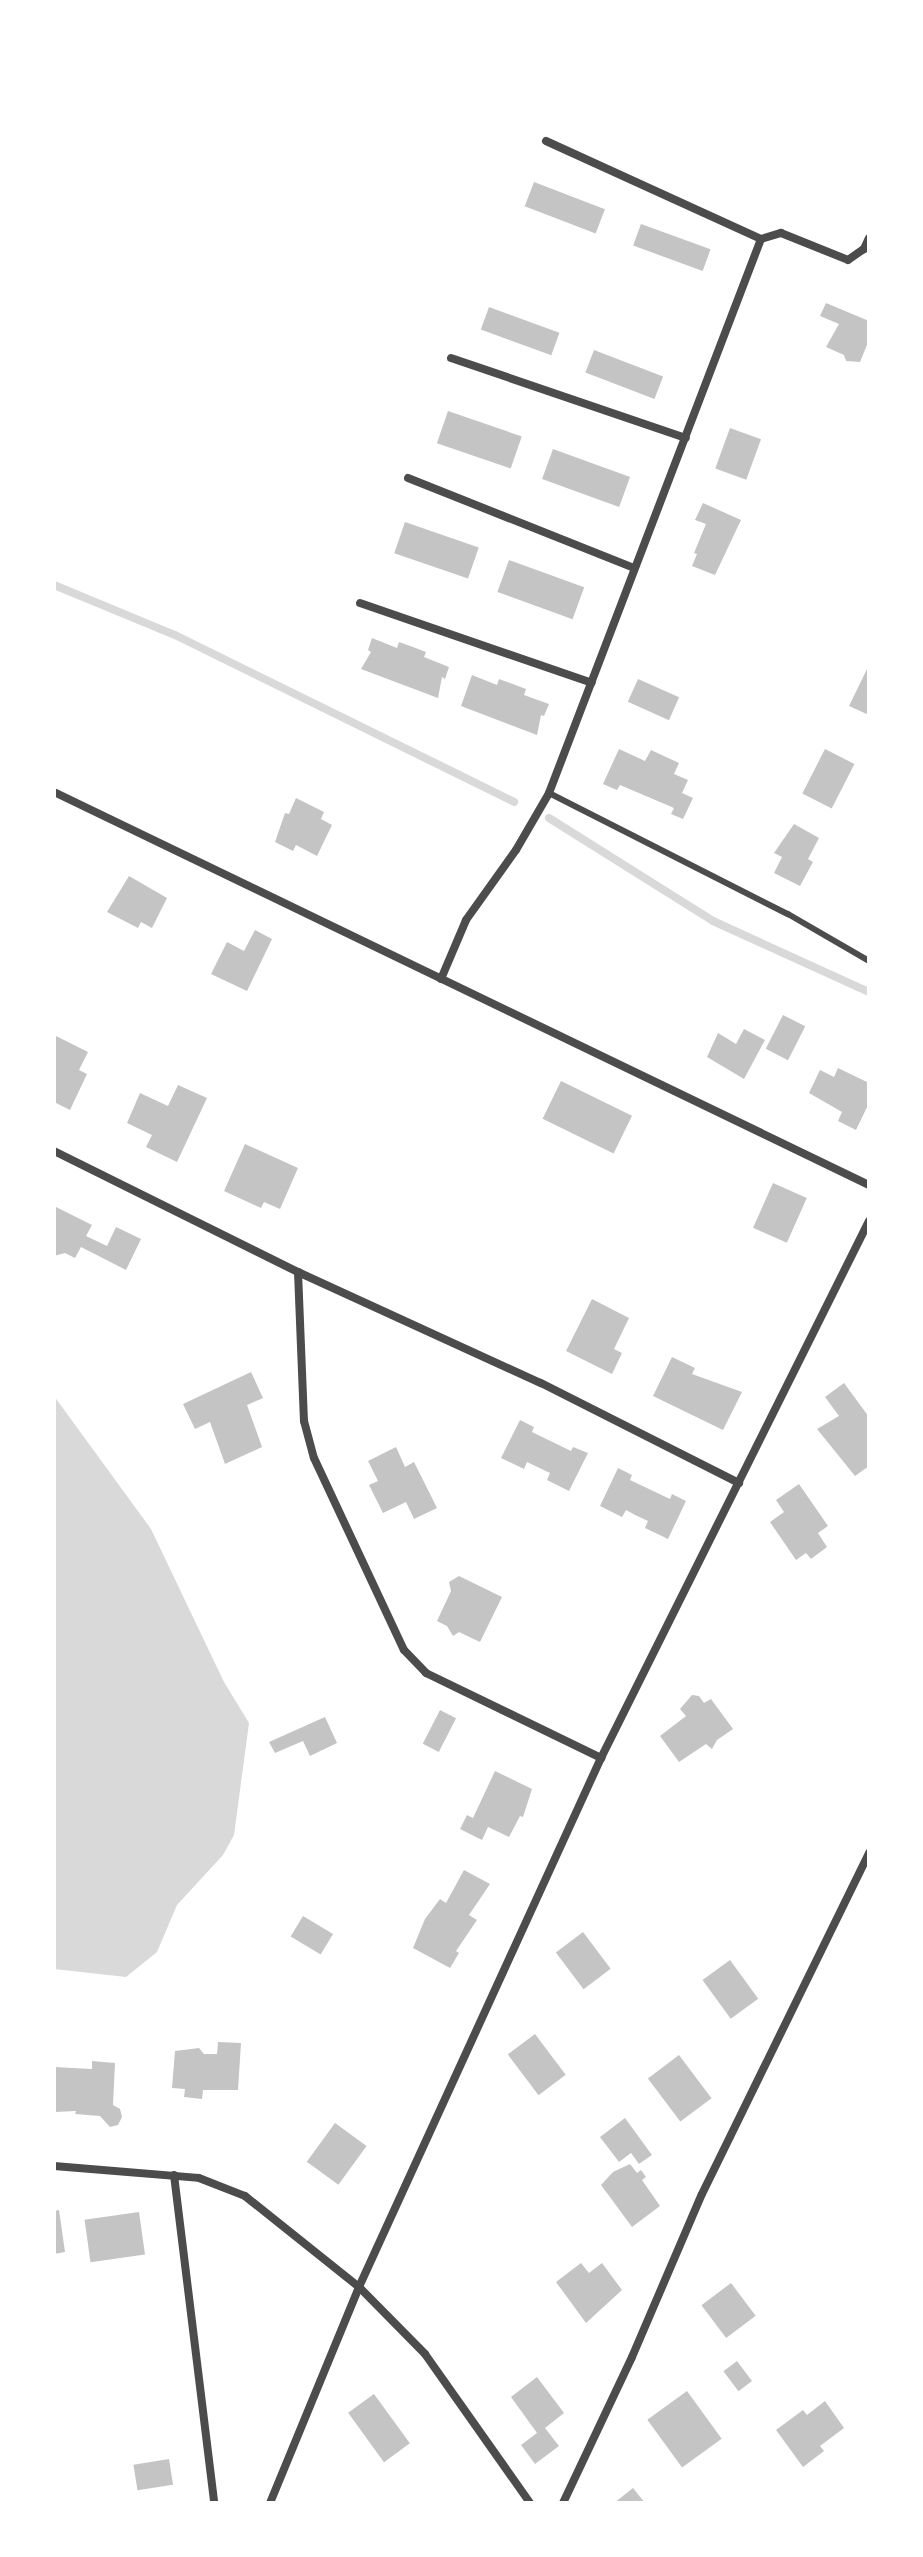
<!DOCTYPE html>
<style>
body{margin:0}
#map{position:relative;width:923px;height:2557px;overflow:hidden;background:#fff;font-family:"Titillium Web",sans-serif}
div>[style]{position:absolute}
.water>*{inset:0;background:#d9d9d9}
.stream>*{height:8px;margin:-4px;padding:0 4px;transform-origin:4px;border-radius:4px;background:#d9d9d9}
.building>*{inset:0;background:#c4c4c4;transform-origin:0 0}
.service>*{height:6px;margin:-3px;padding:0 3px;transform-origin:3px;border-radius:3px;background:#4c4c4c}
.minor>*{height:8px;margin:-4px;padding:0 4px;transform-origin:4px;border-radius:4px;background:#4c4c4c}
span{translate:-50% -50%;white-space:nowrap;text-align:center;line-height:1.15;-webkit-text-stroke:8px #fff;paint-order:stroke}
.frame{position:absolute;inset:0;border:56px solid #fff;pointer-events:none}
</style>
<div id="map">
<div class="water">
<i style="clip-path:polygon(54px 1396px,151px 1529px,224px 1682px,249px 1723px,234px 1835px,223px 1855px,177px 1905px,157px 1952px,126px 1977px,54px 1969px)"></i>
</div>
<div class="stream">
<i style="left:54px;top:585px;width:131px;rotate:22.5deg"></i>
<i style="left:175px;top:635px;width:378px;rotate:26.2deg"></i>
<i style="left:549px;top:818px;width:194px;rotate:32.1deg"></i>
<i style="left:713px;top:921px;width:171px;rotate:24.5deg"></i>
</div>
<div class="building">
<i style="left:534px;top:182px;width:76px;height:26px;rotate:21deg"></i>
<i style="left:641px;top:224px;width:74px;height:23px;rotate:20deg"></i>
<i style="clip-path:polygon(826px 303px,869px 321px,869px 340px,860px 362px,846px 361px,844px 355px,826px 347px,839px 324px,820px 316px)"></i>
<i style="left:489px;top:307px;width:75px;height:24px;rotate:20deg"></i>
<i style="left:594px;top:350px;width:74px;height:24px;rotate:21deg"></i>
<i style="left:448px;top:411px;width:78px;height:34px;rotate:19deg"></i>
<i style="left:730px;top:428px;width:33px;height:43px;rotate:20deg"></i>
<i style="left:553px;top:449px;width:82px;height:32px;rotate:20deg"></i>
<i style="clip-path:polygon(703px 503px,741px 520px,715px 575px,692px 566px,697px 554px,694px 553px,706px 524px,695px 520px)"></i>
<i style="left:405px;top:522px;width:78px;height:33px;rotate:19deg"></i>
<i style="left:509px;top:560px;width:80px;height:34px;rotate:20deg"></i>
<i style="clip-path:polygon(372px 638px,397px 648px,399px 642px,413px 647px,426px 652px,424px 657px,449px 667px,445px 679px,442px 677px,438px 698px,361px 669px,371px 652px,368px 650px)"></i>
<i style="clip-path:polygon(869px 665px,869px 715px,849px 706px)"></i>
<i style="clip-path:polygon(472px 675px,497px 685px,499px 679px,526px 689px,524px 695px,549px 704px,544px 716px,541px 715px,537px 735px,461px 706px)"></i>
<i style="left:638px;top:679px;width:45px;height:25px;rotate:24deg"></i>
<i style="clip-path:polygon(619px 749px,645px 761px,651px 750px,679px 763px,674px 774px,688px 780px,682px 793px,693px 798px,683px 819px,671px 814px,674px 808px,620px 785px,617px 790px,603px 784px)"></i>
<i style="left:825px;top:749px;width:33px;height:50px;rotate:27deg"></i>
<i style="clip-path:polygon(296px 798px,324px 812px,321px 819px,332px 825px,317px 856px,296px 845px,293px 851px,275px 842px,285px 813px,289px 814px)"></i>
<i style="clip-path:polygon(794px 824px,819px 838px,808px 859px,813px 862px,800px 886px,774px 873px,782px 857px,774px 853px)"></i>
<i style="clip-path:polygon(129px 876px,167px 898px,152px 928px,141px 922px,138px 928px,107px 912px)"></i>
<i style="clip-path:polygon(255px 930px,272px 939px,247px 991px,211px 974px,227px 942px,244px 951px)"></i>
<i style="left:783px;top:1015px;width:25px;height:38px;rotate:27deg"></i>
<i style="clip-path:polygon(744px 1029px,765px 1040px,744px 1079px,707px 1057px,718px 1033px,736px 1044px)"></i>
<i style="clip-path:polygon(54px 1035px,88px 1052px,79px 1070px,87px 1074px,70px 1110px,54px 1102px)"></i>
<i style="clip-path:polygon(838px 1068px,869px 1083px,869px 1103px,856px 1130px,838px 1121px,842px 1112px,809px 1093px,820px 1070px,834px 1077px)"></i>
<i style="left:561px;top:1081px;width:79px;height:42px;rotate:26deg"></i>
<i style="clip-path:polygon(178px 1085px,207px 1098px,177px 1162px,146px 1147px,152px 1135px,127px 1123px,140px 1093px,168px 1106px)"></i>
<i style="clip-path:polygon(245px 1144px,298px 1168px,280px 1209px,264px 1202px,261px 1208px,224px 1191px)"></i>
<i style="left:773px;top:1183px;width:37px;height:49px;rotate:24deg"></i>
<i style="clip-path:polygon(54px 1206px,92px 1225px,86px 1236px,107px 1246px,116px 1227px,141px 1239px,126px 1270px,81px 1247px,75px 1258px,65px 1253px,54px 1256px)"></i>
<i style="clip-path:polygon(592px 1299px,629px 1318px,614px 1349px,622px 1353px,612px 1374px,566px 1351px)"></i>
<i style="clip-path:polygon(672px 1357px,695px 1368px,692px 1374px,742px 1392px,723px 1430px,653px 1396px)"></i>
<i style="clip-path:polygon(251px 1372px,263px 1398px,247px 1405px,262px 1447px,225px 1464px,210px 1422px,195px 1429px,183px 1404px)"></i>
<i style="clip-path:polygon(844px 1383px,869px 1417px,869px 1466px,855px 1476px,817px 1429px,839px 1416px,825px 1397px)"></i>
<i style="clip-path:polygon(520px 1420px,534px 1427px,532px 1432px,571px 1451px,573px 1447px,588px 1453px,569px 1491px,547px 1480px,550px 1473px,527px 1462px,524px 1469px,501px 1458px)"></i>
<i style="clip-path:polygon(396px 1447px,405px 1467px,414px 1462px,437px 1508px,414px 1519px,406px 1502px,383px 1513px,369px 1485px,378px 1481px,368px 1461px)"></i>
<i style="clip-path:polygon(618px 1468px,632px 1475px,630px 1480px,670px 1499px,672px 1494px,686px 1501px,668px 1539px,645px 1528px,648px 1521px,637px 1516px,626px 1510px,622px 1517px,600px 1506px)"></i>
<i style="clip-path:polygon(799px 1484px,828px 1526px,818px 1533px,827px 1547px,811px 1559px,806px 1553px,796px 1560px,770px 1522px,784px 1512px,776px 1500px)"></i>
<i style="clip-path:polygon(459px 1576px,502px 1597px,480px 1642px,459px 1632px,453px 1636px,447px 1626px,437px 1621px,451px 1591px,449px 1582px)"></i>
<i style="clip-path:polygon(692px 1695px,699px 1696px,704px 1703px,711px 1699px,733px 1729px,717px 1740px,712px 1749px,706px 1744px,679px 1762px,660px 1736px,686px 1716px,680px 1709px)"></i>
<i style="left:440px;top:1710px;width:18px;height:38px;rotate:27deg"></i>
<i style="clip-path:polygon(325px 1717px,337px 1743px,310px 1756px,303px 1741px,275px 1753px,269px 1742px)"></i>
<i style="clip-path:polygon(495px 1771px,532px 1789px,523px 1817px,520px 1816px,509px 1837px,488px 1827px,482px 1840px,460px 1829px,467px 1815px,473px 1818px)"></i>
<i style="clip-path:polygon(464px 1870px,490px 1884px,469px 1915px,477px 1920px,456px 1951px,459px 1953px,450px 1968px,413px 1948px,425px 1919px,440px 1899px,446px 1903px)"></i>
<i style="left:303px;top:1916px;width:35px;height:24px;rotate:31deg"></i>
<i style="left:583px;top:1932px;width:46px;height:34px;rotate:53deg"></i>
<i style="left:730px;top:1960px;width:48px;height:34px;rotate:54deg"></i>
<i style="left:535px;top:2034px;width:51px;height:34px;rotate:53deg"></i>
<i style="clip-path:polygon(218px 2042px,241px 2043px,238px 2090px,203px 2090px,202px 2099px,184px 2097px,185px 2089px,172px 2088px,175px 2051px,199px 2048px,204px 2054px,217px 2054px)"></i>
<i style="left:679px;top:2055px;width:54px;height:39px;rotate:53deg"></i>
<i style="clip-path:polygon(92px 2061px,115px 2063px,113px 2105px,120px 2109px,122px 2117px,118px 2125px,110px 2127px,100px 2116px,75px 2114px,76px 2111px,54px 2112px,54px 2067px,92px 2069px)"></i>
<i style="clip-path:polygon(625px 2118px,652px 2155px,639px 2164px,631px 2153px,619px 2162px,600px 2137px)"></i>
<i style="left:335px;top:2123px;width:39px;height:48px;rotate:36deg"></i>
<i style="clip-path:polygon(630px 2164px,637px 2173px,641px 2170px,646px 2177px,642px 2180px,660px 2206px,632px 2227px,601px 2185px,613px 2172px)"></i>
<i style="clip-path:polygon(59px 2210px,65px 2252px,54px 2254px,54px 2211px)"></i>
<i style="left:139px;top:2212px;width:43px;height:55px;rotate:82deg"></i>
<i style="clip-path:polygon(581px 2263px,589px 2273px,602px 2263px,622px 2290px,586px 2323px,556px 2282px)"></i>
<i style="left:731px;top:2283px;width:41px;height:37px;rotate:53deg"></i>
<i style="left:737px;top:2361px;width:25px;height:17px;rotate:53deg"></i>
<i style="clip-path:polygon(537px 2377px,564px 2413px,545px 2428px,559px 2446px,535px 2464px,521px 2445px,537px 2433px,511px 2397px)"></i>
<i style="left:687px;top:2391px;width:59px;height:49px;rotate:54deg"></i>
<i style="left:374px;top:2394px;width:61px;height:32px;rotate:54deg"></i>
<i style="clip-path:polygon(825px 2401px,844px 2428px,820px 2446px,824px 2451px,803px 2467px,776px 2430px,803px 2410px,807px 2415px)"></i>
<i style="left:169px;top:2459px;width:26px;height:36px;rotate:81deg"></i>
<i style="clip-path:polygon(633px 2488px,645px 2503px,614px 2503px)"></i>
</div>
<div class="service">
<i style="left:549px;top:793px;width:268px;rotate:26.9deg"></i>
<i style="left:788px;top:914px;width:94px;rotate:30.1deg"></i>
</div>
<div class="minor">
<i style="left:546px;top:141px;width:236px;rotate:24.5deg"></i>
<i style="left:451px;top:358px;width:248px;rotate:18.8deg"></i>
<i style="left:408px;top:478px;width:241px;rotate:21.7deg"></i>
<i style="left:360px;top:603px;width:245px;rotate:19deg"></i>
<i style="left:54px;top:792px;width:905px;rotate:25.74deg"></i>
<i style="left:441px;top:979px;width:64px;rotate:-67deg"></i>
<i style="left:466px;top:920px;width:86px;rotate:-54.5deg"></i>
<i style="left:516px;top:850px;width:66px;rotate:-59.9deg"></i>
<i style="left:549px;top:793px;width:593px;rotate:-69.06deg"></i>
<i style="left:761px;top:239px;width:21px;rotate:-17deg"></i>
<i style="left:781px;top:233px;width:72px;rotate:21.9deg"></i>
<i style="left:848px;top:260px;width:19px;rotate:-35deg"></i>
<i style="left:864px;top:249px;width:12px;rotate:-66deg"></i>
<i style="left:54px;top:1151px;width:272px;rotate:26.4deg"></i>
<i style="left:298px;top:1272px;width:267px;rotate:24.6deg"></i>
<i style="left:541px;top:1383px;width:222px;rotate:26.8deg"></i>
<i style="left:298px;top:1272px;width:149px;rotate:87.7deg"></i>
<i style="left:304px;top:1421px;width:38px;rotate:75deg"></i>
<i style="left:314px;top:1458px;width:212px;rotate:64.9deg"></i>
<i style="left:404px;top:1650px;width:32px;rotate:46deg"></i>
<i style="left:426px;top:1673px;width:195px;rotate:25.9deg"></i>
<i style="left:54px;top:2166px;width:145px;rotate:4.7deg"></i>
<i style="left:199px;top:2178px;width:49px;rotate:21.4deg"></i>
<i style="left:245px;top:2196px;width:146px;rotate:38.6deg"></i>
<i style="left:359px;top:2287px;width:94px;rotate:45.4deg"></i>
<i style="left:425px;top:2354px;width:182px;rotate:54.8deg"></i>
<i style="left:174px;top:2175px;width:330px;rotate:83deg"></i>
<i style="left:270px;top:2503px;width:234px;rotate:-67.6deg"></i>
<i style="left:359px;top:2287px;width:582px;rotate:-65.42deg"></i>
<i style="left:601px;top:1758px;width:600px;rotate:-63.48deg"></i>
<i style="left:563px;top:2503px;width:161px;rotate:-64.7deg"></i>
<i style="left:632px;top:2357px;width:177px;rotate:-66.8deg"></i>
<i style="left:702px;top:2194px;width:380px;rotate:-63.9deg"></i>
</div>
<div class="frame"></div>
</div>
